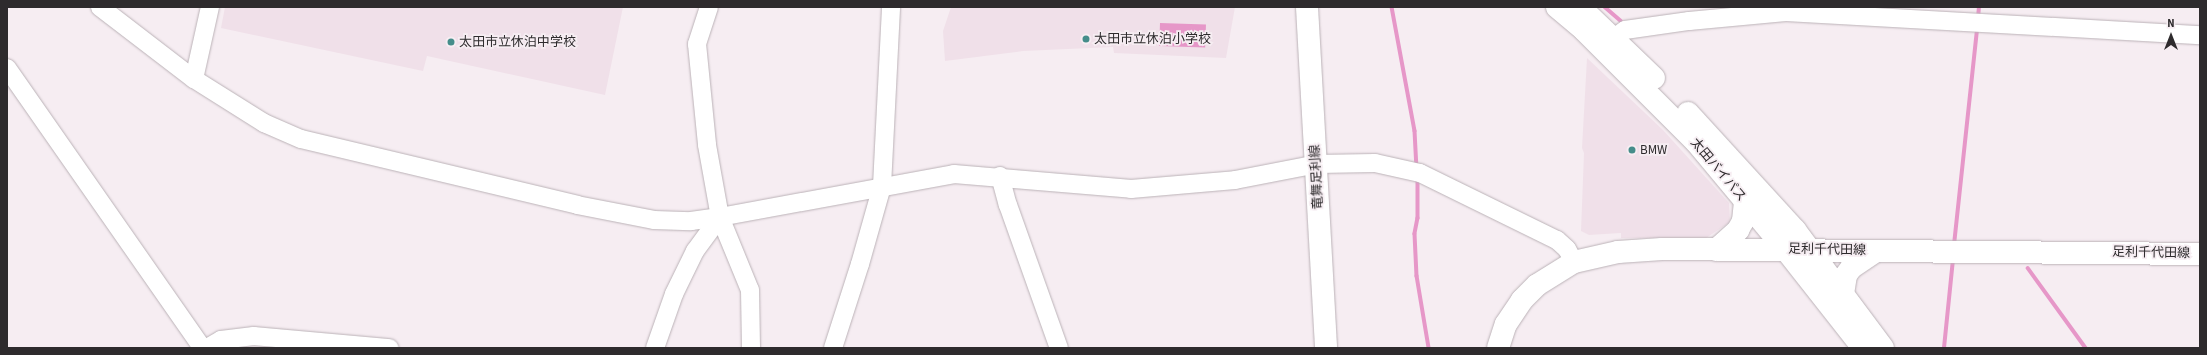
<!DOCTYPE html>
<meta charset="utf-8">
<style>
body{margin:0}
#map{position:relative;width:2207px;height:355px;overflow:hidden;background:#f6edf2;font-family:"Source Sans 3","Noto Sans JP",sans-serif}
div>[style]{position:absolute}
.built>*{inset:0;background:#f0e0e9}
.water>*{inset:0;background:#e697c8;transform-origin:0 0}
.stream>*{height:3.5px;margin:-1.75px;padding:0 1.75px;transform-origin:1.75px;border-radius:1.75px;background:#e697c8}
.roads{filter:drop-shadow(0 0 1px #bbb2b7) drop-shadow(0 0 1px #bbb2b7)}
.minor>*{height:18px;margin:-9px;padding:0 9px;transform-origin:9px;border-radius:9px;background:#fff}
.major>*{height:22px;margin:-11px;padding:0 11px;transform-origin:11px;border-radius:11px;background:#fff}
.highway>*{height:22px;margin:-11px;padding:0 11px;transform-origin:11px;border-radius:11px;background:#fff}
.dots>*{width:11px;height:11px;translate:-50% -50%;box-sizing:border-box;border:2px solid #f6edf2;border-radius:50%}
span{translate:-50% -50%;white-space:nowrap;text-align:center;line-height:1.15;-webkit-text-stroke:3.5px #f6edf2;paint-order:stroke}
.poi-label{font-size:13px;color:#2e2b2d}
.left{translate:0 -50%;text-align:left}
.street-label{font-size:13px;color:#2e2b2d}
.frame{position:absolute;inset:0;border:8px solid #2e2b2d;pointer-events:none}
.north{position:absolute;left:2151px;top:16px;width:40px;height:40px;-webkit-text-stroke:3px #f6edf2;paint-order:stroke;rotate:0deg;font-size:11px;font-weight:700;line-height:16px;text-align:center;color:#2e2b2d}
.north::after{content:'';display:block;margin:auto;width:14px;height:18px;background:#2e2b2d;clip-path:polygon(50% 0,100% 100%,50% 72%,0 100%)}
</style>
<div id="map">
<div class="built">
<i style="clip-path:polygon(225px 7px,623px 7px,605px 95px,427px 56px,423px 71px,221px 28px)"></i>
<i style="clip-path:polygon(951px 7px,1235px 7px,1226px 58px,1114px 53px,1113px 47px,1023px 51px,945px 61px,943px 31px)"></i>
<i style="clip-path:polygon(1587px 58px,1663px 130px,1729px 203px,1730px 222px,1706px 238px,1621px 238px,1621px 233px,1589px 235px,1581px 231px,1584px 153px,1582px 148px)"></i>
</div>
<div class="water">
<i style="left:1160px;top:23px;width:46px;height:23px;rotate:2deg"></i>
</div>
<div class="stream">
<i style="left:1392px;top:7px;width:126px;rotate:79.5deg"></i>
<i style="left:1415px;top:131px;width:37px;rotate:87deg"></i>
<i style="left:1605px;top:7px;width:21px;rotate:41deg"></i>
<i style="left:1978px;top:18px;width:11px;rotate:-85deg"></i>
<i style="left:1418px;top:178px;width:40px;rotate:90deg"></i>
<i style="left:1418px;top:218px;width:16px;rotate:101deg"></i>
<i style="left:1415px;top:234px;width:42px;rotate:87.3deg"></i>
<i style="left:1417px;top:276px;width:73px;rotate:80.5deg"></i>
<i style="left:1954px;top:245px;width:218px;rotate:-83.9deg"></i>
<i style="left:2028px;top:268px;width:99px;rotate:54.1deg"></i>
<i style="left:1944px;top:348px;width:89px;rotate:-84.2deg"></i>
</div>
<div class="roads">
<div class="minor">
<i style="left:100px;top:7px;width:118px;rotate:37.5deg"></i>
<i style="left:194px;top:79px;width:83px;rotate:32.2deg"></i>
<i style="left:264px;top:123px;width:40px;rotate:23.4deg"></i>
<i style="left:301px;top:139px;width:284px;rotate:13.4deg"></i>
<i style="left:577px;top:205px;width:78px;rotate:11deg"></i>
<i style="left:654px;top:220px;width:37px;rotate:2deg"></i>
<i style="left:691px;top:221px;width:29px;rotate:-8deg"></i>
<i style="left:720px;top:217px;width:238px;rotate:-10.4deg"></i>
<i style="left:954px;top:174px;width:178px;rotate:4.8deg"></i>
<i style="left:1131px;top:189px;width:104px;rotate:-4.9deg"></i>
<i style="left:1235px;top:180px;width:84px;rotate:-11deg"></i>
<i style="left:1317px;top:164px;width:58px;rotate:-1deg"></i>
<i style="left:1375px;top:163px;width:46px;rotate:12.5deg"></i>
<i style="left:1420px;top:173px;width:153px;rotate:26.1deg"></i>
<i style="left:1557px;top:240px;width:13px;rotate:42deg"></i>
<i style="left:1567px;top:249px;width:15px;rotate:62deg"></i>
<i style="left:709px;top:7px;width:39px;rotate:108deg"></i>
<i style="left:697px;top:44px;width:101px;rotate:84.3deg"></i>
<i style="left:707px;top:145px;width:73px;rotate:79.8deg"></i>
<i style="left:720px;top:217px;width:79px;rotate:67.7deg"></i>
<i style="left:750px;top:290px;width:58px;rotate:89deg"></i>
<i style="left:1615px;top:37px;width:12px;rotate:-35deg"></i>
<i style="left:1625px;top:30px;width:65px;rotate:-8deg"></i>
<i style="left:1689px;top:21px;width:97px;rotate:-5.3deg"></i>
<i style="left:1786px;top:12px;width:415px;rotate:3.2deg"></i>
<i style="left:7px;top:68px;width:341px;rotate:55.1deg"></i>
<i style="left:194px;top:79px;width:74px;rotate:-77.5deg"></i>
<i style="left:1000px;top:176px;width:30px;rotate:75deg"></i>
<i style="left:1008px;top:205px;width:152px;rotate:70.4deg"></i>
<i style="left:207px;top:348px;width:16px;rotate:-30deg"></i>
<i style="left:221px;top:340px;width:33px;rotate:-7deg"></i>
<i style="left:254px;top:336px;width:136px;rotate:5.1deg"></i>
<i style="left:655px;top:348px;width:57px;rotate:-70.6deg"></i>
<i style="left:674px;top:294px;width:48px;rotate:-64deg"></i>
<i style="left:695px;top:251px;width:42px;rotate:-53.7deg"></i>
<i style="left:833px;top:348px;width:88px;rotate:-72.2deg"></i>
<i style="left:860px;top:264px;width:81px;rotate:-74.2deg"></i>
<i style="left:882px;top:186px;width:179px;rotate:-87.1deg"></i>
</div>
<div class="major">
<i style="left:1307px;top:7px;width:342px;rotate:86.8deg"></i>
<i style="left:1498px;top:348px;width:25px;rotate:-72deg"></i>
<i style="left:1506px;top:324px;width:29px;rotate:-56deg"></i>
<i style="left:1522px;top:300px;width:21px;rotate:-45deg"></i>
<i style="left:1537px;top:285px;width:44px;rotate:-31.9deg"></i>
<i style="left:1574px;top:262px;width:45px;rotate:-12.8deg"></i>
<i style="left:1618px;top:252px;width:44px;rotate:-3.9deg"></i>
<i style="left:1662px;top:249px;width:538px;rotate:0.53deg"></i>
</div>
<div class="highway">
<i style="left:1557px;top:7px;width:35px;rotate:40deg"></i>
<i style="left:1584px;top:30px;width:158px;rotate:45deg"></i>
<i style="left:1696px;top:142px;width:141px;rotate:50.2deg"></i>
<i style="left:1786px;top:250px;width:125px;rotate:51.8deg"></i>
<i style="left:1581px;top:8px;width:101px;rotate:43.8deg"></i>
<i style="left:1688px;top:113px;width:159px;rotate:47.6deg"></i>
<i style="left:1795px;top:230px;width:147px;rotate:53.3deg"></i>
<i style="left:1716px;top:250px;width:30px;rotate:-42deg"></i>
<i style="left:1738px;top:230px;width:10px;rotate:-61deg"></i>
<i style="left:1743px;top:221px;width:20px;rotate:-84deg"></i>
<i style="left:1843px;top:294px;width:19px;rotate:-81deg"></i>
<i style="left:1846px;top:275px;width:9px;rotate:-54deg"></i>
<i style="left:1851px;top:268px;width:30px;rotate:-34deg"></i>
</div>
</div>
<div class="dots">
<i style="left:1086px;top:39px;background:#458d8a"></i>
<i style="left:451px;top:42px;background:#458d8a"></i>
<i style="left:1632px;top:150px;background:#458d8a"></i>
</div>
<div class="poi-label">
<span class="left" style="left:1094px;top:39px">太田市立休泊小学校</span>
<span class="left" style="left:459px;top:42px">太田市立休泊中学校</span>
<span class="left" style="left:1640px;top:150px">BMW</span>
</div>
<div class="street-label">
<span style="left:1718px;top:170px;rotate:50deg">太田バイパス</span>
<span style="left:1317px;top:177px;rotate:-93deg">竜舞足利線</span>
<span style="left:1827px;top:250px;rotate:1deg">足利千代田線</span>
<span style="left:2151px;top:253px;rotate:1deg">足利千代田線</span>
</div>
<div class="frame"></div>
<div class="north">N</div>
</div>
